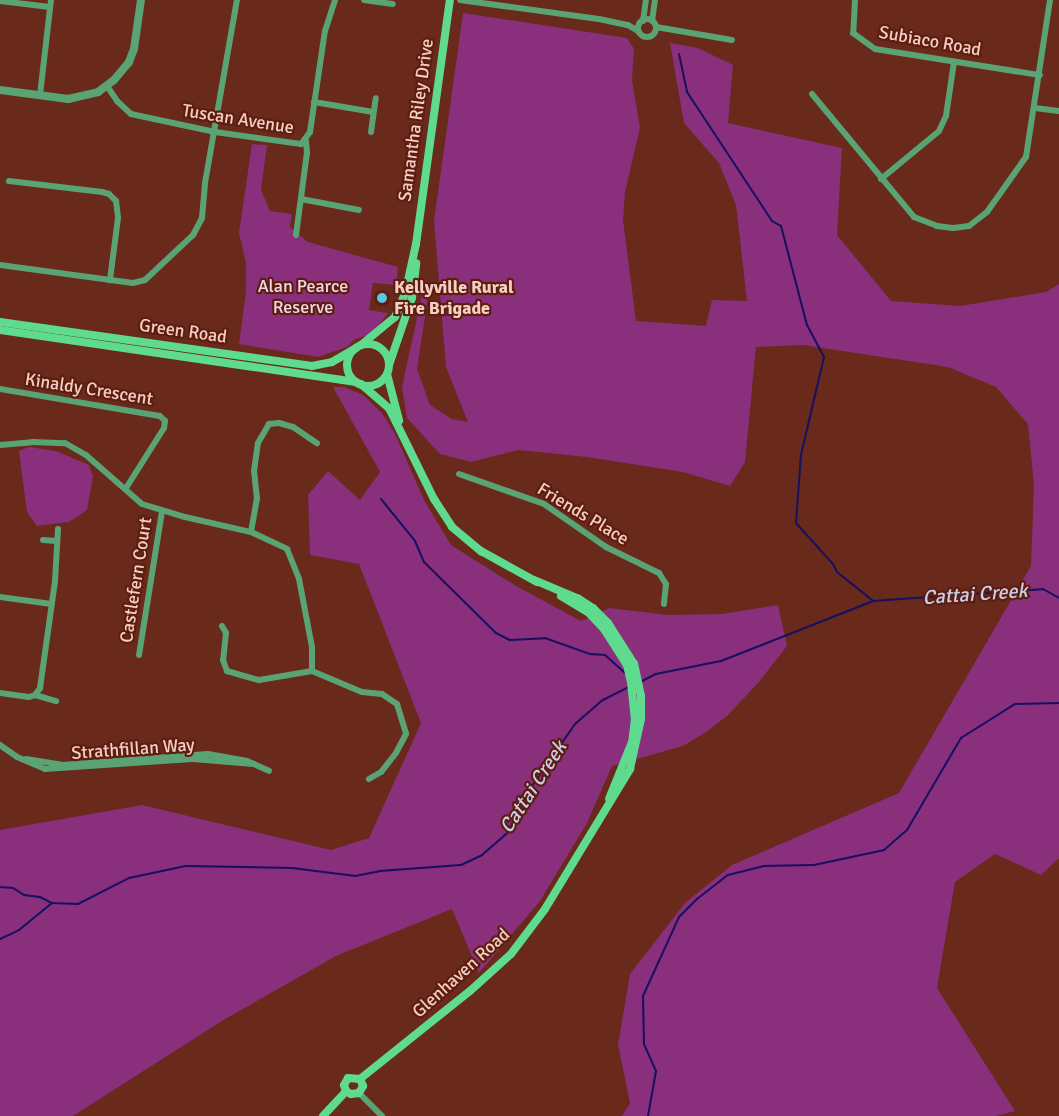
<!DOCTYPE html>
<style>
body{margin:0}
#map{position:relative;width:1059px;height:1116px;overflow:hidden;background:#69291b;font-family:Signika,sans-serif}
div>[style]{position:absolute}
.green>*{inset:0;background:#892f7c}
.stream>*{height:2px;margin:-1px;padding:0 1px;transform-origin:1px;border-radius:1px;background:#161061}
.minor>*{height:6px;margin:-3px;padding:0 3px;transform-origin:3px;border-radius:3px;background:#5aa374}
.minor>.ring{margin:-3px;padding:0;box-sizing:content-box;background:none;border:6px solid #5aa374;border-radius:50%}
.tertiary>*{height:8px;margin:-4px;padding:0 4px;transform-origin:4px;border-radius:4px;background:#5aa374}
.secondary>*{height:8px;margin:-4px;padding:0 4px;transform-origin:4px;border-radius:4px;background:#5fdb90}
.secondary>.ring{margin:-4px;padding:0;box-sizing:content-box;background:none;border:8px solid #5fdb90;border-radius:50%}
.dots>*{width:16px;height:16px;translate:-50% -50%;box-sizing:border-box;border:3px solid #5d1e10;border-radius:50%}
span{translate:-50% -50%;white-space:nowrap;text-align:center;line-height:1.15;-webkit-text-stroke:4.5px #5d1e10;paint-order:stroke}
.street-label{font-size:18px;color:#f6cec4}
.park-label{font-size:18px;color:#f2d7eb}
.poi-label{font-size:18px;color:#f6cec4;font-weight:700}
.left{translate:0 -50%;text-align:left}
.water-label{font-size:20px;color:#c8cfeb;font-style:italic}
</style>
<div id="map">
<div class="green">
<i style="clip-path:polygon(463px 13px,627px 38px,634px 49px,632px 80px,640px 128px,625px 192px,623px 220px,636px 321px,706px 326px,712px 300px,747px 301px,736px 205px,719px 163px,684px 123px,670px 43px,698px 48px,733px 65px,728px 123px,842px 148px,837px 235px,891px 301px,960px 306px,1046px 292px,1059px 284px,1059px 858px,1041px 875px,995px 854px,955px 882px,937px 988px,1015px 1111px,996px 1116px,622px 1116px,630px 1103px,618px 1045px,630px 974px,685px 903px,732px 865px,899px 793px,1031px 566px,1034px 485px,1028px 424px,996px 387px,948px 367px,803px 345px,756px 347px,745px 462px,730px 486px,683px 472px,587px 457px,518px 450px,471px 462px,440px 454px,407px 418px,402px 387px,425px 281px,430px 283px,417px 369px,430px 405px,452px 419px,468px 422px,446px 367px,434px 221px)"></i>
<i style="clip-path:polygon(252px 144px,267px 145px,261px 190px,270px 211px,292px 214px,290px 227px,308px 242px,398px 267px,396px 285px,373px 283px,369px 310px,388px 313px,372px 334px,355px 339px,347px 347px,318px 357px,239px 344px,246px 291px,246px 263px,239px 233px)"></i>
<i style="clip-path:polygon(333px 387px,344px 387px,363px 395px,382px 413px,395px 434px,425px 502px,451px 545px,516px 586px,581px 621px,609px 608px,668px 615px,722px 614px,778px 605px,787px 646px,758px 683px,727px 716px,706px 732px,683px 746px,612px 766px,587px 823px,540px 901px,479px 973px,452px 909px,336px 956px,225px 1019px,73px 1116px,0 1116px,0 830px,142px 805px,331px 850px,369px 838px,421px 723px,359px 564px,310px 555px,308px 495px,328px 471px,360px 500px,380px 472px)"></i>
<i style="clip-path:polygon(29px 447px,56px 451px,89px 465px,93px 476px,87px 510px,69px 522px,37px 526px,27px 512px,19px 451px)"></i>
</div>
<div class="stream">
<i style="left:679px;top:54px;width:39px;rotate:78deg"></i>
<i style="left:687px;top:92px;width:154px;rotate:56.6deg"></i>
<i style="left:772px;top:221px;width:10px;rotate:29deg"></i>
<i style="left:781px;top:226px;width:102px;rotate:75.3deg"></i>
<i style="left:807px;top:325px;width:36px;rotate:62deg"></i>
<i style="left:824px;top:357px;width:101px;rotate:103.2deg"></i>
<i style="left:801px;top:455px;width:68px;rotate:94.2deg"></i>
<i style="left:796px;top:523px;width:55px;rotate:47.9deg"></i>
<i style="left:833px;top:564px;width:9px;rotate:63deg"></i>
<i style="left:837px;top:572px;width:45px;rotate:38.7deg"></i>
<i style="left:381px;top:499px;width:54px;rotate:51deg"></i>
<i style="left:415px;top:541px;width:23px;rotate:67deg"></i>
<i style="left:424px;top:562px;width:101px;rotate:44.6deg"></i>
<i style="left:496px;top:633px;width:16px;rotate:27deg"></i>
<i style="left:510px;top:640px;width:35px;rotate:-3deg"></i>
<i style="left:545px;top:638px;width:48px;rotate:19.6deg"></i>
<i style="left:590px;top:654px;width:15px;rotate:4deg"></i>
<i style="left:605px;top:655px;width:27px;rotate:42deg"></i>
<i style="left:642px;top:681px;width:16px;rotate:-27deg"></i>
<i style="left:656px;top:674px;width:66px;rotate:-11.3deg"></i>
<i style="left:721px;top:661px;width:163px;rotate:-21.5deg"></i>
<i style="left:873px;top:601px;width:170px;rotate:-4deg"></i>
<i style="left:1043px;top:589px;width:18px;rotate:29deg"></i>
<i style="left:0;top:887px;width:13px;rotate:4deg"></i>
<i style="left:13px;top:888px;width:13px;rotate:32deg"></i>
<i style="left:24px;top:895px;width:16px;rotate:7deg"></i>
<i style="left:40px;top:897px;width:13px;rotate:27deg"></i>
<i style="left:0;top:939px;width:21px;rotate:-25deg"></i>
<i style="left:19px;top:930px;width:43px;rotate:-39.3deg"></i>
<i style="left:52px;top:903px;width:26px;rotate:2deg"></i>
<i style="left:78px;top:904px;width:57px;rotate:-27deg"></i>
<i style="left:129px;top:878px;width:58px;rotate:-11.9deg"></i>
<i style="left:186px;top:866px;width:106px;rotate:1.1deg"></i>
<i style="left:292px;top:868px;width:64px;rotate:7.2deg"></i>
<i style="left:355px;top:876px;width:25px;rotate:-11deg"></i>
<i style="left:380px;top:871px;width:81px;rotate:-4.2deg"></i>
<i style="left:461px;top:865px;width:23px;rotate:-25deg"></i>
<i style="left:482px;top:855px;width:35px;rotate:-41deg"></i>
<i style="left:508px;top:832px;width:40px;rotate:-65deg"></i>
<i style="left:525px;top:796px;width:88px;rotate:-55.2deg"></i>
<i style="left:575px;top:724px;width:37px;rotate:-41deg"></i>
<i style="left:603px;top:700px;width:28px;rotate:-27deg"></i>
<i style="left:648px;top:1116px;width:46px;rotate:-79.9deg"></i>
<i style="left:656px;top:1071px;width:30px;rotate:-114deg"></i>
<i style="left:644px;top:1044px;width:48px;rotate:-91.2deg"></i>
<i style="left:643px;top:996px;width:87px;rotate:-65.5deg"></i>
<i style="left:679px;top:917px;width:25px;rotate:-45deg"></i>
<i style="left:697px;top:899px;width:39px;rotate:-38deg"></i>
<i style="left:728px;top:875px;width:36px;rotate:-14deg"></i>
<i style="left:763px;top:866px;width:51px;rotate:-1.1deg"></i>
<i style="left:814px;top:865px;width:72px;rotate:-12.1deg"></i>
<i style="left:884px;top:850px;width:30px;rotate:-41deg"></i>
<i style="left:907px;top:830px;width:107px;rotate:-59.6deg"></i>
<i style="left:961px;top:738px;width:64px;rotate:-32.2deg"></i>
<i style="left:1015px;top:704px;width:44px;rotate:-1.3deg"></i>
</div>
<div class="minor">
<i style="left:364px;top:0;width:29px;rotate:8deg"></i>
<i style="left:460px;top:0;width:140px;rotate:7.8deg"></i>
<i style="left:599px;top:19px;width:30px;rotate:12deg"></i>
<i style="left:628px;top:25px;width:12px;rotate:31deg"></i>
<i style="left:855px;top:0;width:33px;rotate:93deg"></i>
<i style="left:853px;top:33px;width:27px;rotate:36deg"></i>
<i style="left:875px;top:49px;width:167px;rotate:9deg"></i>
<i style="left:0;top:1px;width:50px;rotate:6.8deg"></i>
<i class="ring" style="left:638px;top:19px;width:12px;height:12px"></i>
<i style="left:643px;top:21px;width:21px;rotate:-82deg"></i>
<i style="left:652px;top:21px;width:21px;rotate:-82deg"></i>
<i style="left:656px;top:27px;width:77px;rotate:9.7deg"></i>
<i style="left:107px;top:86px;width:18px;rotate:56deg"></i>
<i style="left:117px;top:101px;width:19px;rotate:43deg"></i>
<i style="left:131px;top:114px;width:86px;rotate:12.1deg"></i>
<i style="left:215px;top:132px;width:87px;rotate:7.9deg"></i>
<i style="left:301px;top:144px;width:15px;rotate:-53deg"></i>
<i style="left:310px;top:132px;width:102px;rotate:-81.6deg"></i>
<i style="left:325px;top:31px;width:33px;rotate:-72deg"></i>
<i style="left:812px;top:94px;width:160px;rotate:50.3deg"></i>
<i style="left:914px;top:217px;width:25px;rotate:21deg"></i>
<i style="left:937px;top:226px;width:16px;rotate:7deg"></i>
<i style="left:953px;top:228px;width:16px;rotate:-7deg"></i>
<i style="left:969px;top:226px;width:23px;rotate:-38deg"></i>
<i style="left:987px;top:212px;width:67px;rotate:-54.7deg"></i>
<i style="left:1026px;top:157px;width:159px;rotate:-81.3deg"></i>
<i style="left:40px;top:95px;width:96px;rotate:-83.4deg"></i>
<i style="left:314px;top:102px;width:60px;rotate:9.6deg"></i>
<i style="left:1035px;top:108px;width:24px;rotate:7deg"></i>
<i style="left:371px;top:132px;width:34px;rotate:-82deg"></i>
<i style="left:881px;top:179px;width:75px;rotate:-39.6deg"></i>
<i style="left:939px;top:131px;width:17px;rotate:-65deg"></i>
<i style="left:946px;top:116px;width:55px;rotate:-81.6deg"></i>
<i style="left:9px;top:181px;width:94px;rotate:6.7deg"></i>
<i style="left:102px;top:192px;width:7px;rotate:16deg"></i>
<i style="left:109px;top:194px;width:10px;rotate:45deg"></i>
<i style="left:116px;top:201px;width:17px;rotate:83deg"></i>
<i style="left:118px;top:218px;width:63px;rotate:97.4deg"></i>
<i style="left:301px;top:199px;width:59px;rotate:10.7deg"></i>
<i style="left:296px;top:235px;width:83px;rotate:-82.4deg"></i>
<i style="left:307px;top:153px;width:12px;rotate:-95deg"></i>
<i style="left:0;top:265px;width:134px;rotate:7.7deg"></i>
<i style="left:133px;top:283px;width:12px;rotate:-14deg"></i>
<i style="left:145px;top:280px;width:66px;rotate:-43.2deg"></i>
<i style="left:193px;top:235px;width:19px;rotate:-62deg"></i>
<i style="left:202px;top:218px;width:35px;rotate:-85deg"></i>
<i style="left:205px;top:183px;width:186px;rotate:-80.1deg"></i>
<i style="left:0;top:389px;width:162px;rotate:9.6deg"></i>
<i style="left:160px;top:416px;width:7px;rotate:45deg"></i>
<i style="left:165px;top:421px;width:7px;rotate:98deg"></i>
<i style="left:164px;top:428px;width:71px;rotate:122.3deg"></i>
<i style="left:0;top:445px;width:32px;rotate:-5deg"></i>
<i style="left:32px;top:442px;width:33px;rotate:2deg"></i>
<i style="left:65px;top:443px;width:24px;rotate:30deg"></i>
<i style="left:86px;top:455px;width:74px;rotate:41.2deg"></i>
<i style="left:142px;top:504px;width:45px;rotate:16.8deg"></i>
<i style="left:185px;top:517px;width:68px;rotate:12.8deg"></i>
<i style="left:251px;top:532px;width:40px;rotate:25deg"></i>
<i style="left:287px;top:549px;width:32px;rotate:68deg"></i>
<i style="left:299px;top:579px;width:69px;rotate:79.2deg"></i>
<i style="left:312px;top:647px;width:24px;rotate:90deg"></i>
<i style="left:459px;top:474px;width:90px;rotate:19.4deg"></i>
<i style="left:544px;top:504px;width:75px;rotate:34.7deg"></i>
<i style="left:606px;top:547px;width:59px;rotate:26.1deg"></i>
<i style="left:659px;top:573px;width:13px;rotate:58deg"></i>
<i style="left:666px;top:584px;width:20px;rotate:96deg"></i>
<i style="left:251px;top:532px;width:34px;rotate:-80deg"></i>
<i style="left:257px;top:499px;width:28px;rotate:-96deg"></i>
<i style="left:254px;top:471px;width:28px;rotate:-82deg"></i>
<i style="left:258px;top:443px;width:22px;rotate:-60deg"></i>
<i style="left:269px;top:424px;width:10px;rotate:-6deg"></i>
<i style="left:279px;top:423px;width:15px;rotate:16deg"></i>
<i style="left:293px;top:427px;width:29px;rotate:34deg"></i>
<i style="left:43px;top:540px;width:14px;rotate:4deg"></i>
<i style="left:0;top:597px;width:52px;rotate:7.7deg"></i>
<i style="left:222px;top:626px;width:8px;rotate:60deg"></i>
<i style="left:226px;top:633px;width:27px;rotate:96deg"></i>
<i style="left:223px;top:660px;width:12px;rotate:70deg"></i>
<i style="left:227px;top:671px;width:33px;rotate:16deg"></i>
<i style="left:259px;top:680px;width:54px;rotate:-9.6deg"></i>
<i style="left:139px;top:655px;width:146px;rotate:-80.9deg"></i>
<i style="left:312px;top:671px;width:54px;rotate:22.8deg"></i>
<i style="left:362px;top:692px;width:20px;rotate:6deg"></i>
<i style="left:382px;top:694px;width:18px;rotate:34deg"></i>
<i style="left:397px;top:704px;width:31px;rotate:73deg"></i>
<i style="left:406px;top:734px;width:21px;rotate:118deg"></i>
<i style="left:396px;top:753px;width:24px;rotate:128deg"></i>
<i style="left:381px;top:772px;width:14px;rotate:150deg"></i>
<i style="left:0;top:693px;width:29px;rotate:8deg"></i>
<i style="left:29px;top:697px;width:6px;rotate:-18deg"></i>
<i style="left:35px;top:695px;width:9px;rotate:-54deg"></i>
<i style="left:40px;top:688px;width:108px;rotate:-82deg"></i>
<i style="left:55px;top:581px;width:52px;rotate:-86.7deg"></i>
<i style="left:35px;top:695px;width:22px;rotate:16deg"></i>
<i style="left:0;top:745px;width:21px;rotate:35deg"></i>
<i style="left:17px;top:757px;width:30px;rotate:23deg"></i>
<i style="left:45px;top:769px;width:148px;rotate:-3.9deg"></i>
<i style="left:193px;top:759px;width:61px;rotate:4.7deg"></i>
<i style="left:26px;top:759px;width:36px;rotate:9deg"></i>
<i style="left:62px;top:765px;width:146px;rotate:-4.3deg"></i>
<i style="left:208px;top:754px;width:40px;rotate:10deg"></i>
<i style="left:247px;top:761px;width:24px;rotate:24deg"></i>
<i style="left:359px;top:1093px;width:33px;rotate:45deg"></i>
</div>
<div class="tertiary">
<i style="left:0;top:90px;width:69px;rotate:7.5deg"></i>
<i style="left:68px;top:99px;width:31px;rotate:-13deg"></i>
<i style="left:98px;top:92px;width:20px;rotate:-37deg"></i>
<i style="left:114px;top:80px;width:23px;rotate:-50deg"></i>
<i style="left:129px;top:62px;width:14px;rotate:-69deg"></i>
<i style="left:134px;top:49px;width:49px;rotate:-81.9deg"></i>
</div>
<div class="secondary">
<i style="left:0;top:322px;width:315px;rotate:8deg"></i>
<i style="left:312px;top:366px;width:20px;rotate:-11deg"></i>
<i style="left:332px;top:362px;width:28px;rotate:-30deg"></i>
<i style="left:0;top:330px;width:360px;rotate:8.3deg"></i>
<i class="ring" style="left:347px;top:344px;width:34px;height:34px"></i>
<i style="left:361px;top:345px;width:44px;rotate:-39.5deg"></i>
<i style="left:395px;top:317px;width:25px;rotate:-67deg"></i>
<i style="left:405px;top:294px;width:51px;rotate:-77.6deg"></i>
<i style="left:416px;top:244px;width:246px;rotate:-82.1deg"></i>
<i style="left:389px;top:365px;width:71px;rotate:-71.1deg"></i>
<i style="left:412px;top:298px;width:35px;rotate:-83deg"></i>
<i style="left:387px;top:374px;width:48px;rotate:75.4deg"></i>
<i style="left:361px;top:384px;width:37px;rotate:41deg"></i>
<i style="left:389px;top:408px;width:102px;rotate:63.7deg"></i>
<i style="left:434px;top:499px;width:33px;rotate:57deg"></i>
<i style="left:452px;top:527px;width:38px;rotate:40deg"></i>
<i style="left:481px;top:551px;width:64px;rotate:29deg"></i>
<i style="left:561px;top:596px;width:33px;rotate:31deg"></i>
<i style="left:589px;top:613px;width:22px;rotate:47deg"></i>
<i style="left:604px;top:629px;width:43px;rotate:57.4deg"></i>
<i style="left:627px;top:665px;width:17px;rotate:77deg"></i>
<i style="left:631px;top:682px;width:37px;rotate:84deg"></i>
<i style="left:635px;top:719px;width:23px;rotate:97deg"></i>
<i style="left:632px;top:742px;width:61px;rotate:112deg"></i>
<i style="left:360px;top:1079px;width:141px;rotate:-38.7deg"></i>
<i style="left:470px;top:991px;width:55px;rotate:-42.1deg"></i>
<i style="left:511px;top:954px;width:56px;rotate:-52.9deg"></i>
<i style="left:545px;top:909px;width:164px;rotate:-58.7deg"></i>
<i style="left:630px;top:769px;width:51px;rotate:-77.6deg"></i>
<i style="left:641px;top:719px;width:23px;rotate:-90deg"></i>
<i style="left:641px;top:696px;width:33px;rotate:-102deg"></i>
<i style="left:634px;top:664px;width:49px;rotate:-122.4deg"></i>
<i style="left:608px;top:623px;width:21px;rotate:-135deg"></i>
<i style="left:593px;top:608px;width:17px;rotate:-147deg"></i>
<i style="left:579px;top:599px;width:49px;rotate:-157.1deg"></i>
<i style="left:346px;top:1091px;width:6px;rotate:31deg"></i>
<i style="left:351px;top:1094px;width:8px;rotate:-7deg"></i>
<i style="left:359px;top:1093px;width:8px;rotate:-60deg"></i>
<i style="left:363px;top:1086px;width:8px;rotate:-113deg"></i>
<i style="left:346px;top:1091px;width:6px;rotate:-108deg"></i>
<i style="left:344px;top:1085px;width:8px;rotate:-60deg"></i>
<i style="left:348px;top:1078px;width:12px;rotate:5deg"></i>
<i style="left:323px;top:1116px;width:34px;rotate:-47deg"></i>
</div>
<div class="dots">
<i style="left:382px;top:298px;background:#57c9e2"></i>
</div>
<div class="street-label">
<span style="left:930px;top:41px;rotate:10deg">Subiaco Road</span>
<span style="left:238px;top:119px;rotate:9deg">Tuscan Avenue</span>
<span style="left:416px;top:120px;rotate:-82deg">Samantha Riley Drive</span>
<span style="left:183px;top:331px;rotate:8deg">Green Road</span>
<span style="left:89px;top:389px;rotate:9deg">Kinaldy Crescent</span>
<span style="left:583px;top:514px;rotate:31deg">Friends Place</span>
<span style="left:136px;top:580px;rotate:-81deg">Castlefern Court</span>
<span style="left:133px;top:749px;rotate:-4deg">Strathfillan Way</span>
<span style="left:461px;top:973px;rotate:-42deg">Glenhaven Road</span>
</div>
<div class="park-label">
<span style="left:303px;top:297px">Alan Pearce<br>Reserve</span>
</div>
<div class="poi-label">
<span class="left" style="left:394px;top:298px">Kellyville Rural<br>Fire Brigade</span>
</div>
<div class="water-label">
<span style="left:975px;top:594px;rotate:-4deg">Cattai Creek</span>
<span style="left:533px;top:787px;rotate:-57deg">Cattai Creek</span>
</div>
</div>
